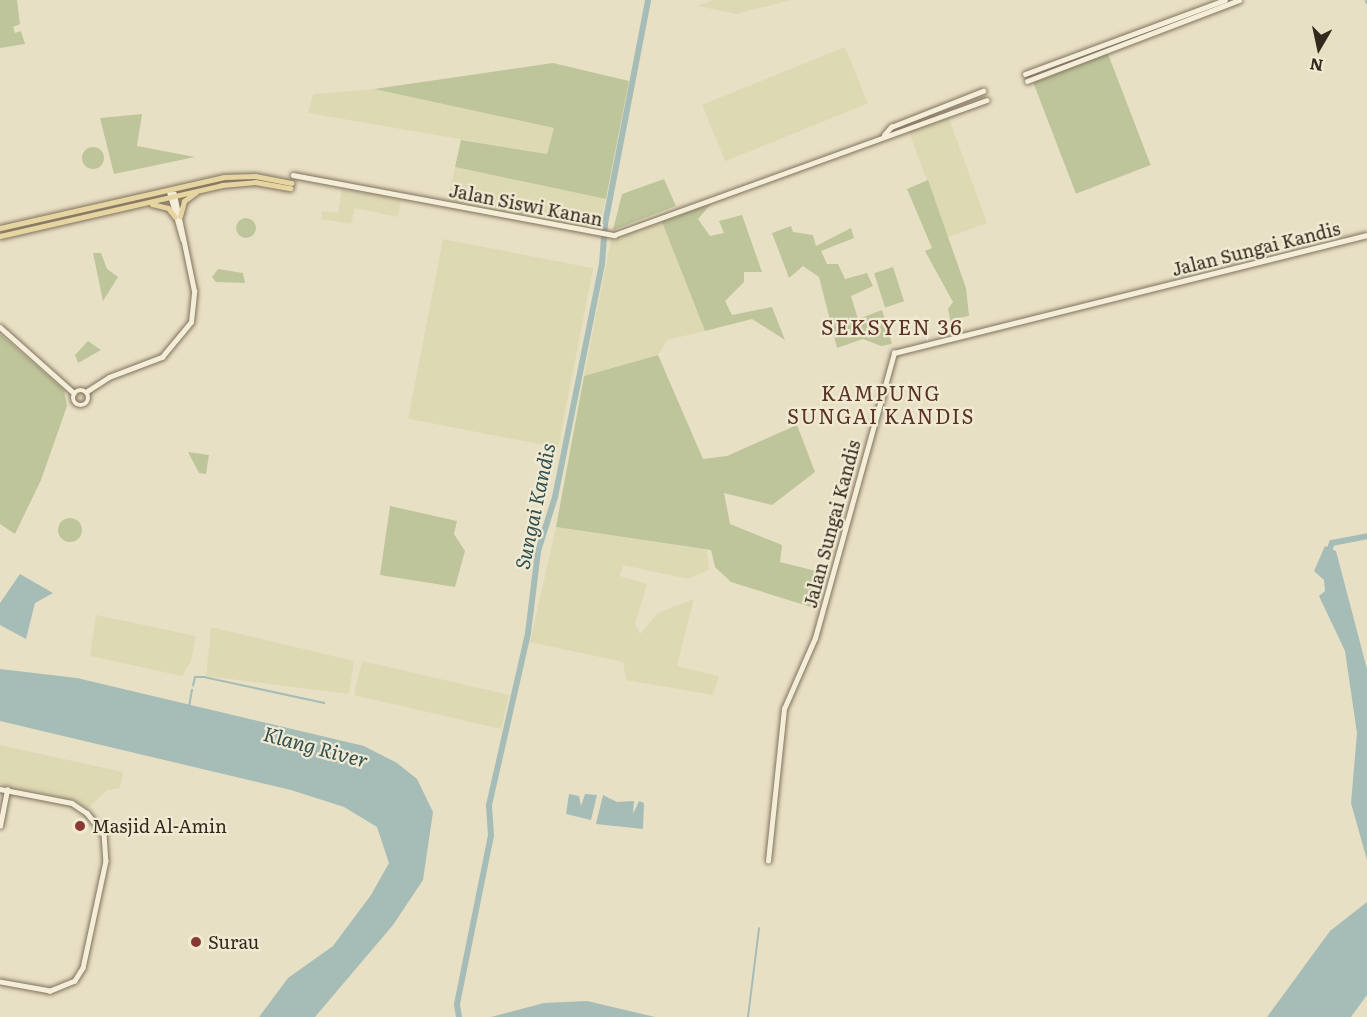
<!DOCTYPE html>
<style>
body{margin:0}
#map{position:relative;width:1367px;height:1017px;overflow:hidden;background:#e8e0c5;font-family:Literata,serif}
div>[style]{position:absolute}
.farmland>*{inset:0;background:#ddd9b3;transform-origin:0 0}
.green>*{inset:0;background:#bec59a;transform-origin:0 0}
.round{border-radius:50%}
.water>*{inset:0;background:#a6bcb7}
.stream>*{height:1.5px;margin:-0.75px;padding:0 0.75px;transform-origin:0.75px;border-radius:0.75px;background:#a6bcb7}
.river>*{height:6px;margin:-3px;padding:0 3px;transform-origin:3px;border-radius:3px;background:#a6bcb7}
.roads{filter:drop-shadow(0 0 2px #81725d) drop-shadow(0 0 2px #81725d)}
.minor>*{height:4.5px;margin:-2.25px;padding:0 2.25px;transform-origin:2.25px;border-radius:2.25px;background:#f4edd7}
.minor>.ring{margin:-2.25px;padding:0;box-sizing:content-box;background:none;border:4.5px solid #f4edd7;border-radius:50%}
.major>*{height:5px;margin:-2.5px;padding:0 2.5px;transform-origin:2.5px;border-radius:2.5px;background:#e7d5a1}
.dots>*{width:16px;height:16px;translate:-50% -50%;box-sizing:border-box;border:3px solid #f1ead3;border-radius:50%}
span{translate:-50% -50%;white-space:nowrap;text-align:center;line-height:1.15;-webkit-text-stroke:4.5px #f1ead3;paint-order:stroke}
.street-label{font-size:18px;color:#332a1f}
.poi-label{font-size:18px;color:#332a1f}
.left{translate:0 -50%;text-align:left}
.neighbourhood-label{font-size:20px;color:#5a3224;letter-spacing:1.5px}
.water-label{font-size:20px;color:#305151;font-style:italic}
.quarter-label{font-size:21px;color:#5a3224;letter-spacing:1.5px}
.north{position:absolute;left:1289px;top:18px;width:60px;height:60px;-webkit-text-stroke:4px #f1ead3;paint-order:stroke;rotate:189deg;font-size:16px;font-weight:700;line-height:24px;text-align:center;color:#332a1f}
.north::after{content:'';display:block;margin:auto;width:21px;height:27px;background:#332a1f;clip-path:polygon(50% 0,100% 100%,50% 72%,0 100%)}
</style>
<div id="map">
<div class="farmland">
<i style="clip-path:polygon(713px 0,791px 0,736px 14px,698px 6px)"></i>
<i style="left:845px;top:47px;width:61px;height:154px;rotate:68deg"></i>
<i style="clip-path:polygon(374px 89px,554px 128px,547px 154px,308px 113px,313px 94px)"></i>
<i style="left:948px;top:116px;width:114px;height:42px;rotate:70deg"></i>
<i style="left:455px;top:167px;width:154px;height:34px;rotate:12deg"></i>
<i style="clip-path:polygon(342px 189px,401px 200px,398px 217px,355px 208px,351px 224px,321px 219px,322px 211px,338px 213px)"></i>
<i style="clip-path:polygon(662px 222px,705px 331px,667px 340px,658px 355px,584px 376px,611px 240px)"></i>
<i style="left:443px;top:239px;width:153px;height:183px;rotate:11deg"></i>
<i style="clip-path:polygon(556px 527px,707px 550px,709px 570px,688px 579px,623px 565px,620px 576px,647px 584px,635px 624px,640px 634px,658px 613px,694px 599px,677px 666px,719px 676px,713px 695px,626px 680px,623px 662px,530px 642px)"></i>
<i style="clip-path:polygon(96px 615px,196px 636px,191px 661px,182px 676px,90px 656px)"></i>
<i style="clip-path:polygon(211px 627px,354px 661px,349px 694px,206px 676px)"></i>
<i style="left:362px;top:661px;width:151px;height:35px;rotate:13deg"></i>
<i style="clip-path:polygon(0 745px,123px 772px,120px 788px,107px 790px,88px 808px,75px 800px,0 784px)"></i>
</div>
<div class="green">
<i style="clip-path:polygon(0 0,17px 0,20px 24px,13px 27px,15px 33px,21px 31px,25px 44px,0 48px)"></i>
<i style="left:1108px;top:54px;width:119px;height:80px;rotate:69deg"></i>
<i style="clip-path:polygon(553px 63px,629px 81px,606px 199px,455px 167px,461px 140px,547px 154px,554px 128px,374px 89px)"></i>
<i style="clip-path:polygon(142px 114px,137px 146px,195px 157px,114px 174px,100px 118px)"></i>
<i class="round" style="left:82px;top:147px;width:22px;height:22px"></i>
<i style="clip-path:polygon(664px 179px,676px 206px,613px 230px,622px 194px)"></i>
<i style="clip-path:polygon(928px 180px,966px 288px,969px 316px,959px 318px,953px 333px,948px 309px,953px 302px,925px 251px,932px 248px,907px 189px)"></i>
<i style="clip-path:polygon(711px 204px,698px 219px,710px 236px,724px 233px,719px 221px,742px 215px,762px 272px,744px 272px,744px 282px,725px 301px,732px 315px,772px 307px,785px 340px,752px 319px,705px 331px,662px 222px)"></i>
<i class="round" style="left:236px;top:218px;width:20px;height:20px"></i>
<i style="clip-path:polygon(791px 226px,793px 232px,813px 235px,816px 246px,851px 228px,854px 238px,821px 251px,827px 264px,838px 264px,845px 279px,867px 273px,873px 286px,851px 296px,858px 319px,882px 310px,892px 344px,881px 346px,863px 339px,837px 348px,819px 277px,803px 266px,789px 278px,772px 233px)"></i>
<i style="clip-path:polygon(93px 253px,101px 253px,107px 269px,118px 277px,103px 301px)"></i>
<i style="left:893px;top:267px;width:36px;height:20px;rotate:72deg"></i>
<i style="clip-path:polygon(218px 269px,243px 273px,245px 283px,216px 282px,212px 277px)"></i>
<i style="clip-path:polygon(0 334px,64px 390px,67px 406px,41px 480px,15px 534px,0 524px)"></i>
<i style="clip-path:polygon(88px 341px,101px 350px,78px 363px,75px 355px)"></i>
<i style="clip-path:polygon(658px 355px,703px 459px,727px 456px,797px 425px,815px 472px,772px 505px,724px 493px,730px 524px,782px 545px,780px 562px,824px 573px,817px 609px,731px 582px,715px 567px,711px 550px,556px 527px,584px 376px)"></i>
<i style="clip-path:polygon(188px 452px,209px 455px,206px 474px,199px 473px)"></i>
<i style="clip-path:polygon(390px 506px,457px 521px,454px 534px,465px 551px,455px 587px,380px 575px)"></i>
<i class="round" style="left:58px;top:518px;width:24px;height:24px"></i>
</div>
<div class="water">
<i style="clip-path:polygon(1325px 546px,1336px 551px,1367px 669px,1367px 860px,1351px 803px,1357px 733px,1345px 651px,1319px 596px,1325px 591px,1324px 580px,1314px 571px)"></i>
<i style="clip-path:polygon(20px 574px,53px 593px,35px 603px,26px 639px,0 625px,0 603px)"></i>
<i style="clip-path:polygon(0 669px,77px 678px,364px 746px,397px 763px,417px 779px,433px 812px,423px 880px,393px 925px,315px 1017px,259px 1017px,288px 978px,333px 946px,371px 895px,389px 863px,377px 827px,344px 807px,291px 790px,0 721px)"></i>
<i style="clip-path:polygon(569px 794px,579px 796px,581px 806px,585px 794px,597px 795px,591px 820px,566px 814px)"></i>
<i style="clip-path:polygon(603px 795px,617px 802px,634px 801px,633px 814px,639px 801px,644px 803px,643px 829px,596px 824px)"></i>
<i style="clip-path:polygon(1367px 902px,1367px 995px,1351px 1017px,1267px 1017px,1330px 931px)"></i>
<i style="clip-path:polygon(587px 1001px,655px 1017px,491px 1017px,544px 1003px)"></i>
</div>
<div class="stream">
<i style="left:1366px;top:1px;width:2px;rotate:63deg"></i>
<i style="left:193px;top:686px;width:9px;rotate:-77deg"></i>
<i style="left:195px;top:677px;width:9px"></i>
<i style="left:204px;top:677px;width:123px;rotate:12.2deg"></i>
<i style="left:189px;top:707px;width:17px;rotate:-80deg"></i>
<i style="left:748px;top:1017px;width:89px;rotate:-82.9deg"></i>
</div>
<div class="river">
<i style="left:1328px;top:553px;width:11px;rotate:-68deg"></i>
<i style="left:1332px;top:543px;width:36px;rotate:-11deg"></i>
<i style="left:459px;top:1017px;width:13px;rotate:-99deg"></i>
<i style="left:457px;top:1004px;width:172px;rotate:-78.6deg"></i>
<i style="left:491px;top:835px;width:30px;rotate:-94deg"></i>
<i style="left:489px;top:805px;width:176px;rotate:-77.2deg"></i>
<i style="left:528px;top:633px;width:83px;rotate:-83deg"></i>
<i style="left:538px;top:551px;width:57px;rotate:-72.5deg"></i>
<i style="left:555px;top:497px;width:238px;rotate:-78.6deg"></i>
<i style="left:602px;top:264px;width:40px;rotate:-85.7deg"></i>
<i style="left:605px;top:224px;width:228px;rotate:-79.1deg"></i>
</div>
<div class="roads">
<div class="minor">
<i style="left:1025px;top:74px;width:213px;rotate:-20.3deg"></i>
<i style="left:1027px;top:81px;width:227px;rotate:-20.9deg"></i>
<i style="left:884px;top:135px;width:11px;rotate:-49deg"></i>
<i style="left:891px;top:127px;width:99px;rotate:-21.4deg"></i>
<i style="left:293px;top:175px;width:327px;rotate:10.6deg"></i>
<i style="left:614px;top:235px;width:396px;rotate:-19.9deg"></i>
<i style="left:169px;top:190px;width:51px;rotate:74.1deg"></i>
<i style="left:0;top:327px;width:99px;rotate:41.7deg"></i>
<i class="ring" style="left:73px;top:390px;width:11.5px;height:11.5px"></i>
<i style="left:86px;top:392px;width:27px;rotate:-33deg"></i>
<i style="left:109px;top:377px;width:57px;rotate:-20.7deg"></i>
<i style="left:162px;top:357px;width:45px;rotate:-50.4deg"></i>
<i style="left:191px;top:322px;width:31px;rotate:-84deg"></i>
<i style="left:194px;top:291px;width:99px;rotate:-101.7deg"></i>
<i style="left:0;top:789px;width:73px;rotate:11deg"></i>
<i style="left:72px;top:803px;width:18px;rotate:34deg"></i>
<i style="left:87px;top:813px;width:27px;rotate:51deg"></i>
<i style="left:104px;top:834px;width:27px;rotate:86deg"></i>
<i style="left:106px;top:861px;width:109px;rotate:102.1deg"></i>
<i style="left:83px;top:968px;width:15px;rotate:122deg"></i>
<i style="left:75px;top:981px;width:27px;rotate:158deg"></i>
<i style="left:50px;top:991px;width:51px;rotate:-169.8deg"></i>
<i style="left:0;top:826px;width:37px;rotate:-79deg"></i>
<i style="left:768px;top:861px;width:153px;rotate:-84deg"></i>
<i style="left:784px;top:709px;width:77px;rotate:-66.4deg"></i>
<i style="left:815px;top:638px;width:296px;rotate:-74.5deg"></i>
<i style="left:894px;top:353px;width:487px;rotate:-14deg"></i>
</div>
<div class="major">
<i style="left:152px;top:204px;width:16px;rotate:14deg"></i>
<i style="left:168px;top:208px;width:11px;rotate:52deg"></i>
<i style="left:180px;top:216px;width:16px;rotate:-75deg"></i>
<i style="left:184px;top:201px;width:14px;rotate:-36deg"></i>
<i style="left:0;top:228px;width:230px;rotate:-12.8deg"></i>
<i style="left:224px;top:177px;width:31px;rotate:-2deg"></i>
<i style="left:255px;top:176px;width:37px;rotate:11deg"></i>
<i style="left:0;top:236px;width:228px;rotate:-12.9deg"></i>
<i style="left:222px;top:185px;width:33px;rotate:-5deg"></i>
<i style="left:255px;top:182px;width:36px;rotate:10deg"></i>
</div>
</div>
<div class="dots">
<i style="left:80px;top:826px;background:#893834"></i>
<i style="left:196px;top:942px;background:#893834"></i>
</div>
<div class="street-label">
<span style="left:526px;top:205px;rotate:11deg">Jalan Siswi Kanan</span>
<span style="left:1256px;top:249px;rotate:-14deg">Jalan Sungai Kandis</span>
<span style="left:832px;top:524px;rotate:-75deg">Jalan Sungai Kandis</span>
</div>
<div class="poi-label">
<span class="left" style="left:92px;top:826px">Masjid Al-Amin</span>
<span class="left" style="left:208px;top:942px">Surau</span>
</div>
<div class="neighbourhood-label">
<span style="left:881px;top:404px">KAMPUNG<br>SUNGAI KANDIS</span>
</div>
<div class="water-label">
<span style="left:534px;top:506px;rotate:-78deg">Sungai Kandis</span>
<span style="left:316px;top:746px;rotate:15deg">Klang River</span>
</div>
<div class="quarter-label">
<span style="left:892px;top:326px">SEKSYEN 36</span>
</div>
<div class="north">N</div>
</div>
